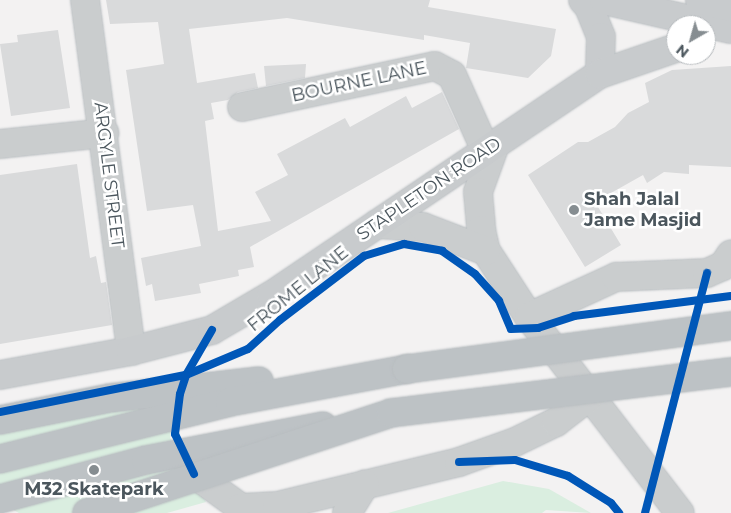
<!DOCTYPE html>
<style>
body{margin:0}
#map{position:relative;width:731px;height:513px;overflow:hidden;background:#f3f2f2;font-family:Montserrat,sans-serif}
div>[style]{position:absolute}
.green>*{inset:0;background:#daeee0}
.building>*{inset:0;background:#d9dadb}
.roads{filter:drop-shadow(0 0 1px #b8bdc0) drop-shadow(0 0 1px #b8bdc0)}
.minor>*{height:28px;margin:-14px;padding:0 14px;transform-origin:14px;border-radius:14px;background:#cacdce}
.major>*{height:28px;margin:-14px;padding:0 14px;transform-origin:14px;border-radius:14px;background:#c8cbcd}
.highway>*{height:28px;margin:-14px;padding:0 14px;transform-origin:14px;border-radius:14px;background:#bdc2c5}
.bridges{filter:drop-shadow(0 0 1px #b8bdc0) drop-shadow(0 0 1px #b8bdc0)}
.highway-bridge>*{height:28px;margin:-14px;padding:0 14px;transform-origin:14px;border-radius:14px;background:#bdc2c5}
.cycleway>*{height:8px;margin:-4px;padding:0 4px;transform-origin:4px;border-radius:4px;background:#0057b8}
.dots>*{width:14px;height:14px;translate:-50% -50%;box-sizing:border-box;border:2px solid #fff;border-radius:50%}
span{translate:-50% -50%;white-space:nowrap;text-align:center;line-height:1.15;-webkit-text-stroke:5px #fff;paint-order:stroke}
.street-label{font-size:18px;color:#4b565d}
.poi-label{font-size:18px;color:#4b565d;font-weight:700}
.left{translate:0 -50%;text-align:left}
.north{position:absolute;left:666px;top:15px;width:50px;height:50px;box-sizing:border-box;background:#fff;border:1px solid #b7bbbe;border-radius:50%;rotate:218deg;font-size:14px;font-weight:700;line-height:20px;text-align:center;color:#4b565d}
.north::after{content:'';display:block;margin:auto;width:18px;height:22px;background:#868d91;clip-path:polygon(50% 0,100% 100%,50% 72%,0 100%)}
</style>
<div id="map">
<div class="green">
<i style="clip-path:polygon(177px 382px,170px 438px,206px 502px,167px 513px,19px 513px,0 503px,0 417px)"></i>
<i style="clip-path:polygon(503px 481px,549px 489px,591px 513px,546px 510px,542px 513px,388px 513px)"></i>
</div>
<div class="building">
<i style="clip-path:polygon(106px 0,430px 0,428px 7px,556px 29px,551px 56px,528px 78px,466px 68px,470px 43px,424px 35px,424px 40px,287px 18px,189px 29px,197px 83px,255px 73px,258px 88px,238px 92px,228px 100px,211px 103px,214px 119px,205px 121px,218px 231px,271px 221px,255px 192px,288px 175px,277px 154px,345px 118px,350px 127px,406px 96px,412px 108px,442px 92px,459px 129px,250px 247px,254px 267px,238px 270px,239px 276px,199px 284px,201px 293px,155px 301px,152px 284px,146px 286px,141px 258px,201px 246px,193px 205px,147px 211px,126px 70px,164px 64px,158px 22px,110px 24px)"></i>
<i style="clip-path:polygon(58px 30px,70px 108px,11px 116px,0 44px,18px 42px,17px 35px)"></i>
<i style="clip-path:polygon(306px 64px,305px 78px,266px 86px,264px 66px)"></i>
<i style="clip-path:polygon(731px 66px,731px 167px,689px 165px,689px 174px,664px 172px,647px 183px,643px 175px,595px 202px,621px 245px,585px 267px,528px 175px,578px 142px,588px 142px,615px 127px,628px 113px,649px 102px,645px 83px,672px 70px)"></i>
<i style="clip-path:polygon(77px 164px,90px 258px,96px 256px,101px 283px,106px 282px,112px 325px,0 344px,0 175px)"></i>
</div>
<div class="roads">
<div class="minor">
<i style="left:85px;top:0;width:354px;rotate:82.5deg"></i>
<i style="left:242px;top:107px;width:197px;rotate:-12deg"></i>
<i style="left:435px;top:66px;width:19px;rotate:28deg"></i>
<i style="left:452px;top:75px;width:83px;rotate:65.9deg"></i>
<i style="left:0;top:144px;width:105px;rotate:-6deg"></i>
<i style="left:495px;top:145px;width:50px;rotate:109.9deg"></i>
<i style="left:478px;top:192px;width:38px;rotate:85deg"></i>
<i style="left:481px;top:230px;width:22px;rotate:77deg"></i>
<i style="left:486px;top:251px;width:79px;rotate:56.9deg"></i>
<i style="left:529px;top:317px;width:247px;rotate:52.4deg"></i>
<i style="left:377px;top:224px;width:46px;rotate:3.7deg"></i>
<i style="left:423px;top:227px;width:67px;rotate:20.9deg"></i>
<i style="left:529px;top:317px;width:96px;rotate:-24.7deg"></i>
<i style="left:616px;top:277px;width:91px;rotate:-2.5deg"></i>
<i style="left:707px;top:273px;width:17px;rotate:-24deg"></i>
<i style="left:723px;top:266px;width:14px;rotate:-56deg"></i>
<i style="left:194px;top:474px;width:67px;rotate:35.8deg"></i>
<i style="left:240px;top:508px;width:37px;rotate:-3deg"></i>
<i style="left:277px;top:506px;width:187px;rotate:-13.6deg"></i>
<i style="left:459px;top:462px;width:59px;rotate:-19.7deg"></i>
<i style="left:515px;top:442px;width:46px;rotate:-26deg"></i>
<i style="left:556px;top:422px;width:44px;rotate:-37.6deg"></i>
<i style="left:347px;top:513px;width:34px;rotate:-58deg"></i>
</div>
<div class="major">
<i style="left:583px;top:0;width:9px;rotate:49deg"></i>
<i style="left:589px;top:7px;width:32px;rotate:68deg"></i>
<i style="left:601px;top:37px;width:37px;rotate:92deg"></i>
<i style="left:604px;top:0;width:130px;rotate:12.9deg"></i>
<i style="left:700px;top:0;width:32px;rotate:13deg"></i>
<i style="left:0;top:375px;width:133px;rotate:-10.4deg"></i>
<i style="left:131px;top:351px;width:84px;rotate:-14.5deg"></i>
<i style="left:212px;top:330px;width:69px;rotate:-30.3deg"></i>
<i style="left:272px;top:295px;width:396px;rotate:-34deg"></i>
<i style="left:600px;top:74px;width:80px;rotate:-18.9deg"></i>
</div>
<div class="highway">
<i style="left:0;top:420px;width:112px;rotate:-11.3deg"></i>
<i style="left:110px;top:398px;width:150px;rotate:-6.5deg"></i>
<i style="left:0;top:459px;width:237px;rotate:-13.9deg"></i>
<i style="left:230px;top:402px;width:180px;rotate:-10.6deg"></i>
<i style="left:0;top:499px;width:151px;rotate:-15deg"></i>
<i style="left:146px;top:460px;width:180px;rotate:-10.9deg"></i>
</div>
</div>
<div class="bridges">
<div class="highway-bridge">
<i style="left:407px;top:369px;width:327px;rotate:-7.6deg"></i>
<i style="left:87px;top:513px;width:320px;rotate:-18.2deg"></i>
<i style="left:391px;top:413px;width:342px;rotate:-6.9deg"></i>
</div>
</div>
<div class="cycleway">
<i style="left:0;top:412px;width:190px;rotate:-11.3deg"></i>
<i style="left:186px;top:375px;width:67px;rotate:-22.8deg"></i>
<i style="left:248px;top:349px;width:43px;rotate:-42.2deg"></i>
<i style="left:280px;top:320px;width:106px;rotate:-37.3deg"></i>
<i style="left:364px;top:256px;width:42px;rotate:-16.7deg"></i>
<i style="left:404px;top:244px;width:39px;rotate:10deg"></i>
<i style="left:442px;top:251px;width:40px;rotate:34.9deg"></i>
<i style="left:475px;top:274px;width:36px;rotate:48deg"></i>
<i style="left:499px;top:301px;width:30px;rotate:67deg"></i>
<i style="left:511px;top:329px;width:27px;rotate:-2deg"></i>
<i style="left:538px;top:328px;width:38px;rotate:-18deg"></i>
<i style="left:574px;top:316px;width:158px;rotate:-7.3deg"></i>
<i style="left:459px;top:462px;width:56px;rotate:-2deg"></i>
<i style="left:515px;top:460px;width:55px;rotate:16.8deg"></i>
<i style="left:568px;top:476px;width:51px;rotate:32.1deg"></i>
<i style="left:611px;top:503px;width:13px;rotate:51deg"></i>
<i style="left:194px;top:474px;width:44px;rotate:-115.4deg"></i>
<i style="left:175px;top:434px;width:40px;rotate:-82.9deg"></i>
<i style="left:180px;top:394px;width:20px;rotate:-72deg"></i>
<i style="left:186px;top:375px;width:52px;rotate:-60deg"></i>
<i style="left:645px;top:513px;width:248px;rotate:-75.5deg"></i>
</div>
<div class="dots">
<i style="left:574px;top:210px;background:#868d91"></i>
<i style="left:94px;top:470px;background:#868d91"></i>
</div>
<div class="street-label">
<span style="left:359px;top:82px;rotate:-12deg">BOURNE LANE</span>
<span style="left:109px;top:175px;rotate:83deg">ARGYLE STREET</span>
<span style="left:429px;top:189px;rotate:-34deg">STAPLETON ROAD</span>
<span style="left:298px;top:289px;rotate:-39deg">FROME LANE</span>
</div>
<div class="poi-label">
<span class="left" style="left:584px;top:210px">Shah Jalal<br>Jame Masjid</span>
<span style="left:94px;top:489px">M32 Skatepark</span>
</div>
<div class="north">N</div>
</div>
